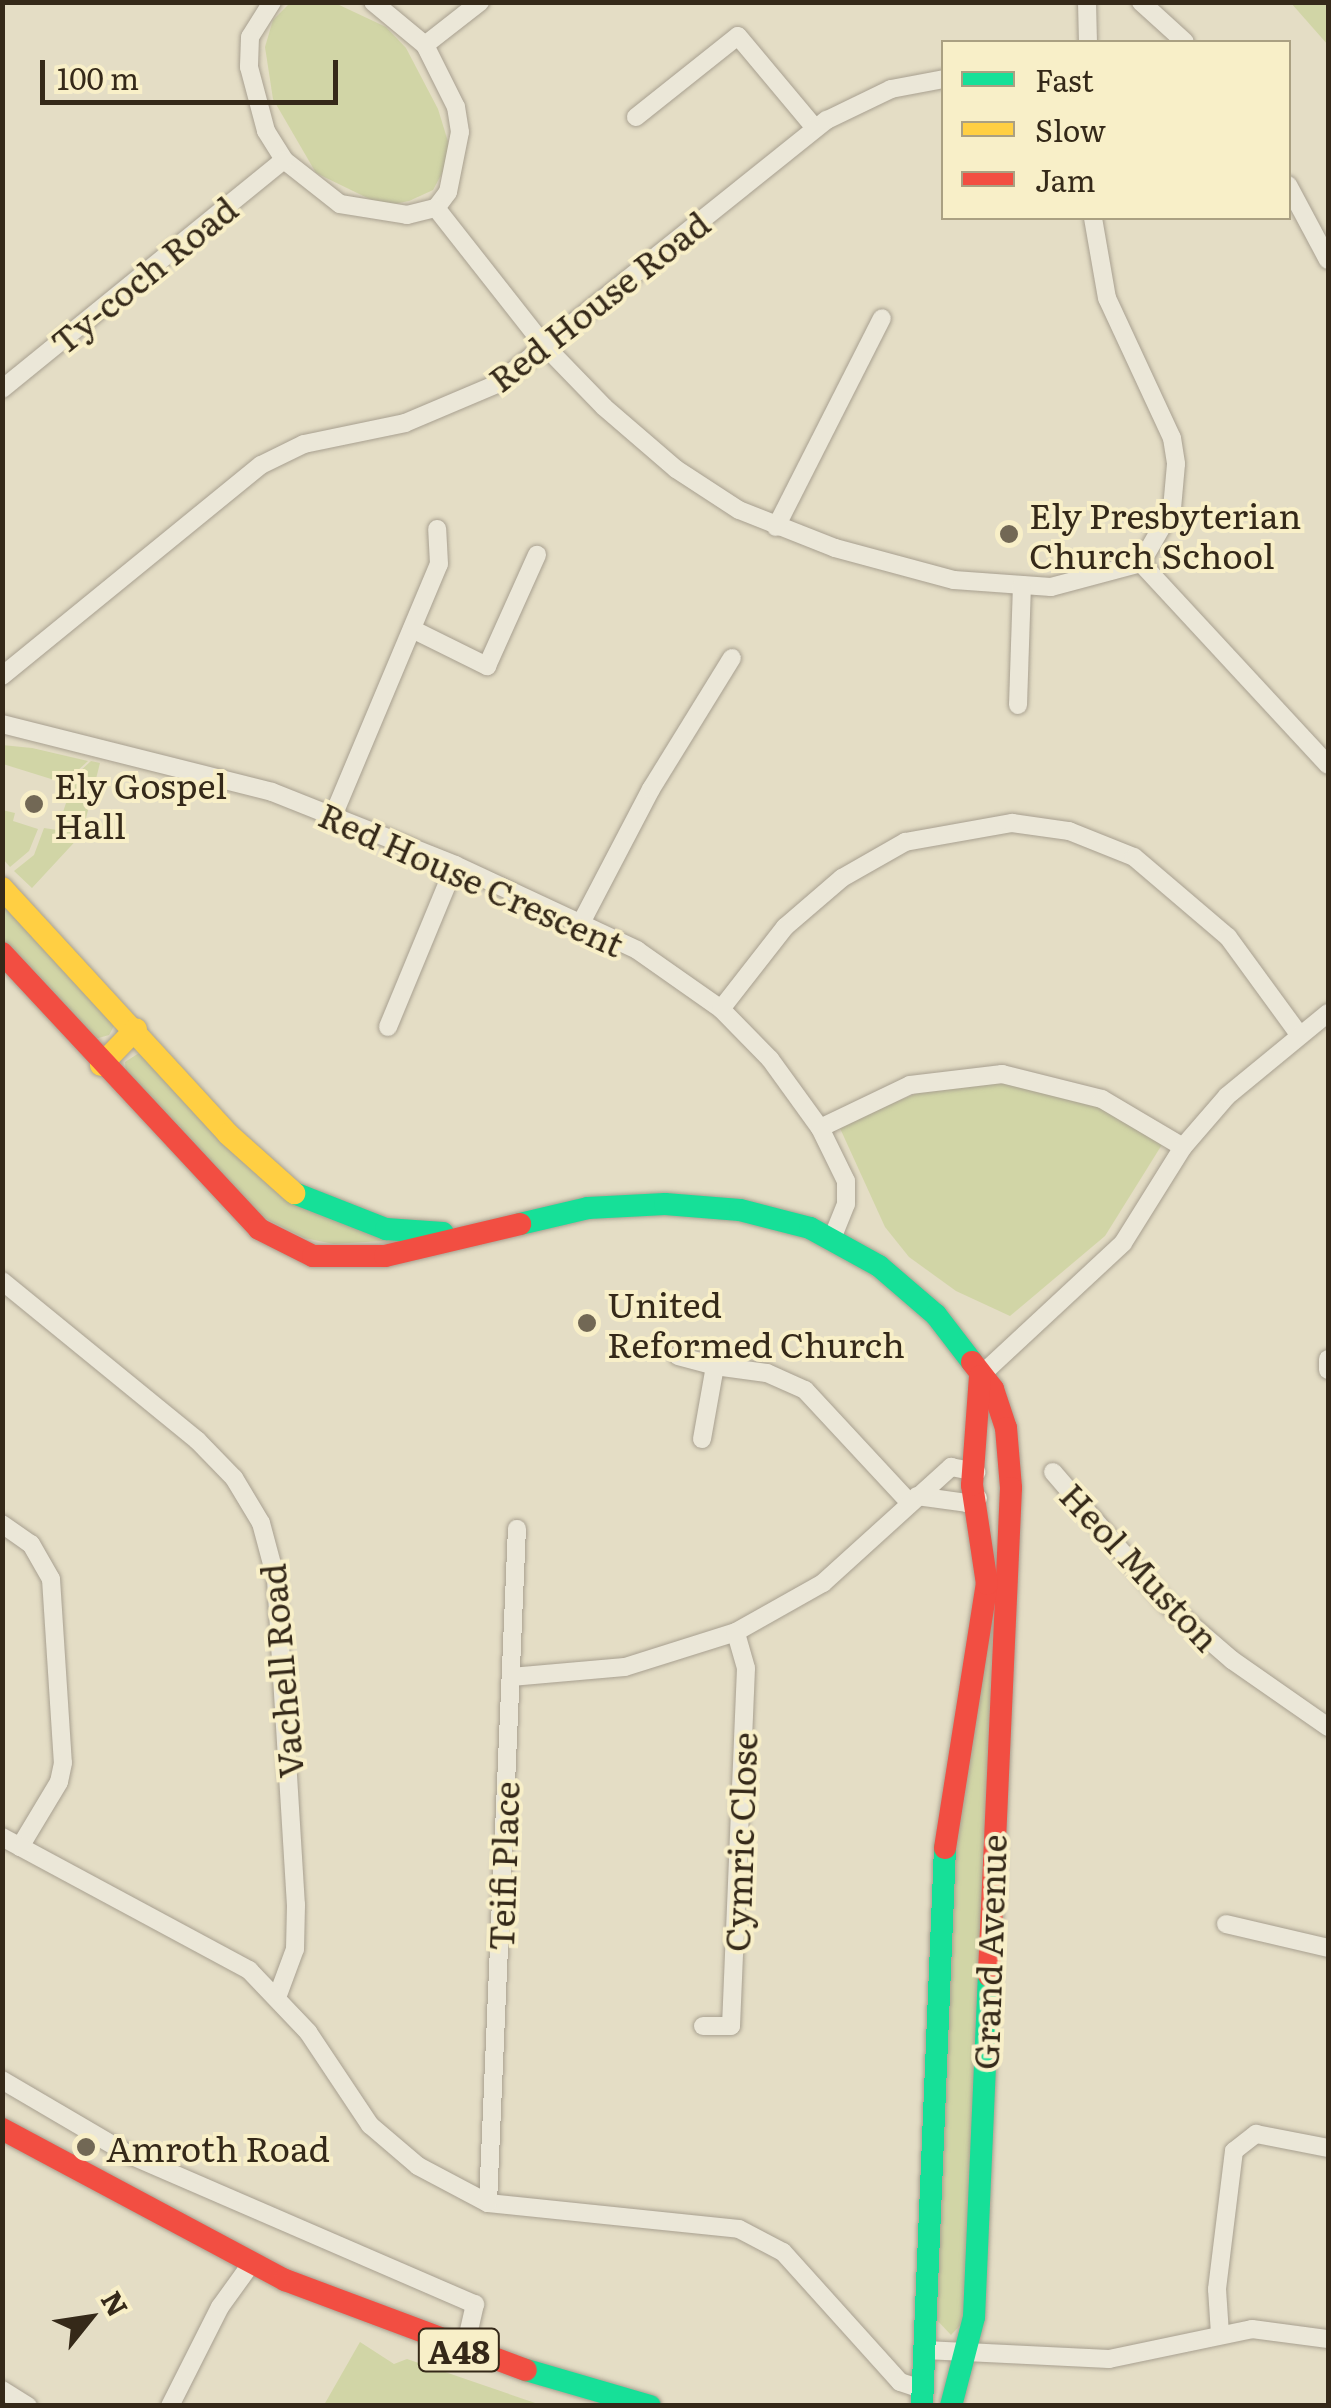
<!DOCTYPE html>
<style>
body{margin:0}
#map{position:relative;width:1331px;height:2408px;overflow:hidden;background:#e4ddc5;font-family:Literata,serif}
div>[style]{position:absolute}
.green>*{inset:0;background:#d1d5a6}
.roads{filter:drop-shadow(0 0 2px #a8a090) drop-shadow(0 0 2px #a8a090)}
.street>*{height:18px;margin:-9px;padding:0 9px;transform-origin:9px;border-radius:9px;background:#ebe7d8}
.fast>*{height:22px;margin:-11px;padding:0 11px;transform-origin:11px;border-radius:11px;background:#16e098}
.slow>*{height:22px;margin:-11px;padding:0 11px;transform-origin:11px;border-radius:11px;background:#ffcf43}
.jam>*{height:22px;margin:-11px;padding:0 11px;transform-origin:11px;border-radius:11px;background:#f24e42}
.dots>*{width:28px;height:28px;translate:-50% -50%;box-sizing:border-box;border:5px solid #f8efc8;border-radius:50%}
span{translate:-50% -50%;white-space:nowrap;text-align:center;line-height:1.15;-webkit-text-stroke:8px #f8efc8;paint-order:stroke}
.shield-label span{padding:2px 8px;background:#f8efc8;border:2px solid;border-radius:8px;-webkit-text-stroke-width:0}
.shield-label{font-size:32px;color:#352919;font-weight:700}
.street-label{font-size:35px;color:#352919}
.poi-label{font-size:35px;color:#352919}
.left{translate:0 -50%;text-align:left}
.frame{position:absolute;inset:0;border:5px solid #352919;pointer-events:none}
.legend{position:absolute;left:941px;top:40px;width:350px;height:180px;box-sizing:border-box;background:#f8efc8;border:2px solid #aaa082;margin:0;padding:12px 18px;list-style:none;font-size:30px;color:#352919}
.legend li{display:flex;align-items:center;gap:20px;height:50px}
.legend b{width:50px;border:2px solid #aaa082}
.north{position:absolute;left:40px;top:2268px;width:100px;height:100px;-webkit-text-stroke:8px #f8efc8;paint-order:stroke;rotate:60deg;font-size:28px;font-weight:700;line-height:40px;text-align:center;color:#352919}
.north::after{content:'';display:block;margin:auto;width:35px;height:45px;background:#352919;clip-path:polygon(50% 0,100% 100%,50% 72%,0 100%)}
.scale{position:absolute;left:40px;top:60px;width:298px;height:45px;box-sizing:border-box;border:5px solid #352919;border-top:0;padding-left:12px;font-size:30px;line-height:35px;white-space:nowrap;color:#352919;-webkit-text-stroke:8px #f8efc8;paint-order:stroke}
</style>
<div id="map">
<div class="green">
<i style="clip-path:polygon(335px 3px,386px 27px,406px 48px,438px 109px,449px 145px,446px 166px,433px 190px,409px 201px,384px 206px,316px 173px,273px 99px,265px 47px,273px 20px,289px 4px)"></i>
<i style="clip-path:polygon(1291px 3px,1328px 3px,1328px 45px)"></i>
<i style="clip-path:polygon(2px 745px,32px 748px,88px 761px,64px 783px,3px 764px)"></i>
<i style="clip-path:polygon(91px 761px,100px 763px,82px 834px,32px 888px,14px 871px,34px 855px,44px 828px,57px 830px,67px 800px,54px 795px)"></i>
<i style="clip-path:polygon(2px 810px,15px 813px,13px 821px,38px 829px,29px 851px,10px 867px,3px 859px)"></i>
<i style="clip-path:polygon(2px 898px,114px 1026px,109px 1035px,95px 1039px,3px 940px)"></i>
<i style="clip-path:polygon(139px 1053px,305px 1209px,398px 1240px,334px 1244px,304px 1238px,258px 1215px,126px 1075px,125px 1062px)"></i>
<i style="clip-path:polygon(992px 1081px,1049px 1089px,1116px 1113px,1163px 1143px,1105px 1236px,1010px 1316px,956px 1291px,909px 1257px,885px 1227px,839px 1126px,922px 1091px)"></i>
<i style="clip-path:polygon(994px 1604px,965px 2320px,951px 2335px,935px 2318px,953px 1834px)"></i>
<i style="clip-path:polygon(360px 2342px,394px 2364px,407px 2359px,541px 2405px,324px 2405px)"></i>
</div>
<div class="roads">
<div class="street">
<i style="left:272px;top:2px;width:41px;rotate:122.2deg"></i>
<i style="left:250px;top:37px;width:30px;rotate:92deg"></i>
<i style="left:249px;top:67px;width:66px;rotate:75.1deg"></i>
<i style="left:266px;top:131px;width:34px;rotate:58deg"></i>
<i style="left:284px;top:160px;width:71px;rotate:38.2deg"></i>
<i style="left:340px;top:204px;width:68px;rotate:9.3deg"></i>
<i style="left:407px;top:215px;width:30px;rotate:-14deg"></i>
<i style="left:436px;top:208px;width:20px;rotate:-53deg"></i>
<i style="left:448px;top:192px;width:61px;rotate:-78.7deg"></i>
<i style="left:460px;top:132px;width:25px;rotate:-99deg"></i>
<i style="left:456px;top:107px;width:69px;rotate:-116.6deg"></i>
<i style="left:425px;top:45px;width:67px;rotate:-140.4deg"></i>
<i style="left:1087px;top:2px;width:40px;rotate:88.6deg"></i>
<i style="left:1141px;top:2px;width:59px;rotate:42.3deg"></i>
<i style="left:425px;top:45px;width:70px;rotate:-38deg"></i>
<i style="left:636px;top:117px;width:130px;rotate:-38.5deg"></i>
<i style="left:738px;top:36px;width:120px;rotate:50.1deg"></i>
<i style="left:1288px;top:185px;width:85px;rotate:61.9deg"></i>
<i style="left:436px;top:208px;width:174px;rotate:51.8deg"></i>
<i style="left:544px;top:345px;width:86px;rotate:45.9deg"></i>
<i style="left:604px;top:407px;width:95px;rotate:40.7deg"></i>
<i style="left:676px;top:469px;width:75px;rotate:33.1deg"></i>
<i style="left:739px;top:510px;width:103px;rotate:21.6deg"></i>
<i style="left:835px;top:548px;width:123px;rotate:15.1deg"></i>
<i style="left:954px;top:580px;width:97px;rotate:4.1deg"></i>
<i style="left:1051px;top:587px;width:93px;rotate:-14.9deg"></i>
<i style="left:1093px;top:218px;width:81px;rotate:80.1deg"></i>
<i style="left:1107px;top:298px;width:154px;rotate:65.1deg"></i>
<i style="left:1172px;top:438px;width:26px;rotate:81deg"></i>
<i style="left:1176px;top:464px;width:45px;rotate:95.1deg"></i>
<i style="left:1172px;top:509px;width:62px;rotate:119.9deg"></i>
<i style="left:2px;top:389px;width:363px;rotate:-39.1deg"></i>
<i style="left:776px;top:527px;width:234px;rotate:-63.1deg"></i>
<i style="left:1141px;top:563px;width:275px;rotate:47.2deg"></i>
<i style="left:412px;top:629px;width:84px;rotate:26.3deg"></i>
<i style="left:487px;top:666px;width:122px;rotate:-65.8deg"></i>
<i style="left:2px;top:676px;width:334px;rotate:-39.2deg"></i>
<i style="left:261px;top:465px;width:48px;rotate:-26deg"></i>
<i style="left:304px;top:444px;width:103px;rotate:-11.7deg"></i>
<i style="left:405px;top:423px;width:100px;rotate:-23deg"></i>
<i style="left:497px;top:384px;width:423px;rotate:-38.7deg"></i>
<i style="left:827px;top:120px;width:71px;rotate:-25.8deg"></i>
<i style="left:891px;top:89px;width:54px;rotate:-10.7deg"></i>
<i style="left:1018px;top:705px;width:120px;rotate:-88.1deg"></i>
<i style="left:2px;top:724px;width:278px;rotate:14.1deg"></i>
<i style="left:272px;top:792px;width:197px;rotate:21.7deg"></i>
<i style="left:455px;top:865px;width:201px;rotate:25deg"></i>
<i style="left:637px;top:950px;width:103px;rotate:35.1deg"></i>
<i style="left:721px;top:1009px;width:70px;rotate:45.6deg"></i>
<i style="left:770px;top:1059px;width:85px;rotate:54.1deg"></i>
<i style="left:820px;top:1128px;width:59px;rotate:63.9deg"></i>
<i style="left:846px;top:1181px;width:23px;rotate:90deg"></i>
<i style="left:846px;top:1204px;width:37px;rotate:112deg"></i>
<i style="left:333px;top:816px;width:273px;rotate:-67.2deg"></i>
<i style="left:439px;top:564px;width:35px;rotate:-93deg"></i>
<i style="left:582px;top:921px;width:149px;rotate:-62.4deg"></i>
<i style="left:651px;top:789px;width:154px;rotate:-58.3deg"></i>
<i style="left:721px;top:1009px;width:104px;rotate:-52deg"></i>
<i style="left:785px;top:927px;width:75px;rotate:-40.7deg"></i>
<i style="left:842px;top:878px;width:73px;rotate:-29.7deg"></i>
<i style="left:905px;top:842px;width:109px;rotate:-10.1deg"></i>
<i style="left:1012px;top:823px;width:58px;rotate:8deg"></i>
<i style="left:1069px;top:831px;width:70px;rotate:21.8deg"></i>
<i style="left:1134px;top:857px;width:123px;rotate:40.4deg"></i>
<i style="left:1228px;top:937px;width:119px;rotate:53.9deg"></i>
<i style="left:388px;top:1027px;width:175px;rotate:-67.5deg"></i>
<i style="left:820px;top:1128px;width:100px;rotate:-25.5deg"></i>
<i style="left:910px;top:1085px;width:93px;rotate:-6.8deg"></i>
<i style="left:1002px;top:1074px;width:103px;rotate:14deg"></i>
<i style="left:1102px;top:1099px;width:94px;rotate:30.7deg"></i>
<i style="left:2px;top:1281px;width:252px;rotate:39.2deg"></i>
<i style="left:197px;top:1440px;width:53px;rotate:45.8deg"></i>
<i style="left:234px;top:1478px;width:52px;rotate:59deg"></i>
<i style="left:261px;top:1523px;width:58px;rotate:75deg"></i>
<i style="left:276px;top:1579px;width:327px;rotate:86.5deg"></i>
<i style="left:296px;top:1905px;width:44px;rotate:91.3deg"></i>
<i style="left:295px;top:1949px;width:49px;rotate:110.3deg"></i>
<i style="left:678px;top:1356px;width:38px;rotate:15deg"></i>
<i style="left:1328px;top:1359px;width:11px;rotate:90deg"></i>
<i style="left:980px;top:1376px;width:195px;rotate:-42.9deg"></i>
<i style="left:1123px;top:1243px;width:113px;rotate:-58deg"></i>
<i style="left:1183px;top:1147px;width:67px;rotate:-49.2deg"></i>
<i style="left:1227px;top:1096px;width:131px;rotate:-39.4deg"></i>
<i style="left:702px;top:1439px;width:74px;rotate:-79.9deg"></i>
<i style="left:715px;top:1366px;width:52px;rotate:7.7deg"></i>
<i style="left:767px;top:1373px;width:42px;rotate:24.1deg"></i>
<i style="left:805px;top:1390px;width:153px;rotate:47.1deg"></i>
<i style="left:1053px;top:1472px;width:173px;rotate:49.2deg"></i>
<i style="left:1166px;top:1603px;width:87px;rotate:40.8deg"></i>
<i style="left:1232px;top:1660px;width:117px;rotate:34.9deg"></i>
<i style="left:917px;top:1496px;width:50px;rotate:8deg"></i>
<i style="left:967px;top:1503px;width:12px;rotate:-24deg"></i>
<i style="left:2px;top:1524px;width:35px;rotate:35deg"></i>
<i style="left:31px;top:1544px;width:40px;rotate:60.3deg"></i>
<i style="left:51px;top:1579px;width:184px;rotate:86.3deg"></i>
<i style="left:63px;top:1763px;width:19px;rotate:102deg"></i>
<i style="left:59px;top:1782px;width:76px;rotate:121deg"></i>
<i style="left:511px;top:1677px;width:114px;rotate:-5deg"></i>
<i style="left:625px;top:1667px;width:116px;rotate:-17.5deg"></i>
<i style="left:736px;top:1632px;width:100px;rotate:-29.4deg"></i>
<i style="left:823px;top:1583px;width:173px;rotate:-42.2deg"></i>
<i style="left:951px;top:1467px;width:26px;rotate:11deg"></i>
<i style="left:2px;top:1837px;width:281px;rotate:28.3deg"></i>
<i style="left:249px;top:1970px;width:86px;rotate:46.4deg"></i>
<i style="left:308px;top:2032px;width:112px;rotate:56.3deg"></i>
<i style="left:370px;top:2125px;width:63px;rotate:40.5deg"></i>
<i style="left:418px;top:2166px;width:79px;rotate:27.9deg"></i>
<i style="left:488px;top:2203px;width:252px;rotate:5.9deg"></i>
<i style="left:739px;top:2229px;width:50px;rotate:27.6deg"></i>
<i style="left:783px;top:2252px;width:175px;rotate:48deg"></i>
<i style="left:900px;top:2382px;width:23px;rotate:18deg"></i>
<i style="left:1226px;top:1924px;width:105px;rotate:13.2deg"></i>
<i style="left:703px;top:2026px;width:28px"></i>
<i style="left:731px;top:2026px;width:358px;rotate:-87.6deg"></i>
<i style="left:746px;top:1668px;width:37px;rotate:-106deg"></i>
<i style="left:2px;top:2080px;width:148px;rotate:30.4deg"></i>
<i style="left:130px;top:2155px;width:376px;rotate:23.4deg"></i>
<i style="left:475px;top:2304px;width:49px;rotate:102.9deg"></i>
<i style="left:488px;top:2203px;width:675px;rotate:-87.54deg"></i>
<i style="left:1220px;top:2334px;width:45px;rotate:-93.8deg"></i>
<i style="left:1217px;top:2289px;width:139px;rotate:-83deg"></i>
<i style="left:1234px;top:2151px;width:28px;rotate:-38deg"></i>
<i style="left:1256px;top:2134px;width:73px;rotate:11deg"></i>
<i style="left:925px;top:2350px;width:184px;rotate:2.8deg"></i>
<i style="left:1109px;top:2359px;width:146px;rotate:-11.8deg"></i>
<i style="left:1252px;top:2329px;width:77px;rotate:7.5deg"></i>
<i style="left:2px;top:2390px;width:31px;rotate:32deg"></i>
<i style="left:170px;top:2406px;width:111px;rotate:-63.2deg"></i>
<i style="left:220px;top:2307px;width:53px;rotate:-54.2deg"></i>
</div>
<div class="fast">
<i style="left:294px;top:1193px;width:99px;rotate:21.4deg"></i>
<i style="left:386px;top:1229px;width:57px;rotate:4deg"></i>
<i style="left:520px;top:1224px;width:70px;rotate:-13.2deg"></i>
<i style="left:588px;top:1208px;width:77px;rotate:-3deg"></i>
<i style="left:665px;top:1204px;width:75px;rotate:4.6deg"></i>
<i style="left:740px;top:1210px;width:72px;rotate:14.4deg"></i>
<i style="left:810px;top:1228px;width:79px;rotate:28.8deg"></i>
<i style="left:879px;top:1266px;width:75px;rotate:40.7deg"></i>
<i style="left:936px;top:1315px;width:59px;rotate:52.5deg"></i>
<i style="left:526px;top:2370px;width:129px;rotate:16.2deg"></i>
<i style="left:922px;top:2406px;width:558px;rotate:-87.64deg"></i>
<i style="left:951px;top:2406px;width:92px;rotate:-75.5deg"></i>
<i style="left:974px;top:2317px;width:341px;rotate:-87.5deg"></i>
</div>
<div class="slow">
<i style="left:2px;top:888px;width:334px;rotate:47.4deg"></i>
<i style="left:228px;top:1134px;width:89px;rotate:41.8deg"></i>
<i style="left:101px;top:1065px;width:50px;rotate:-45.8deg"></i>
</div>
<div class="jam">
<i style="left:2px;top:953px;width:377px;rotate:47deg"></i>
<i style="left:259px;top:1229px;width:60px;rotate:26.6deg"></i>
<i style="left:313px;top:1256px;width:72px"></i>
<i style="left:385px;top:1256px;width:139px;rotate:-13.3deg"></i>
<i style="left:972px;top:1362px;width:34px;rotate:52deg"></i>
<i style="left:993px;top:1389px;width:41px;rotate:71.6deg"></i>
<i style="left:1006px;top:1428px;width:60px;rotate:85.2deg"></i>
<i style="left:1011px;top:1488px;width:488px;rotate:92.6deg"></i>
<i style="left:945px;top:1848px;width:267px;rotate:-81deg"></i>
<i style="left:987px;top:1584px;width:100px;rotate:-98.6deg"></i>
<i style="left:972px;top:1485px;width:109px;rotate:-85.8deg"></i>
<i style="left:2px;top:2129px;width:321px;rotate:28.1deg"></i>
<i style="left:285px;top:2280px;width:257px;rotate:20.5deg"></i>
</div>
</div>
<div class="dots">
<i style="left:1009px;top:534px;background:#726855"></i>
<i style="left:34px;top:804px;background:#726855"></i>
<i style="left:587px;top:1323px;background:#726855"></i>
<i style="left:86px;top:2147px;background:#726855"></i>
</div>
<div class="shield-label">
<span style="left:459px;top:2350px">A48</span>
</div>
<div class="street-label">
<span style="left:143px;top:274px;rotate:-39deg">Ty-coch Road</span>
<span style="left:598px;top:300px;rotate:-38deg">Red House Road</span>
<span style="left:472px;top:878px;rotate:24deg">Red House Crescent</span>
<span style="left:1141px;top:1566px;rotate:47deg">Heol Muston</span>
<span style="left:280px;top:1671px;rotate:-95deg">Vachell Road</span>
<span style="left:739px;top:1842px;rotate:-88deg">Cymric Close</span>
<span style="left:502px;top:1866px;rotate:-88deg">Teifi Place</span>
<span style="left:988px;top:1952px;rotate:-88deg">Grand Avenue</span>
</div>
<div class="poi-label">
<span class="left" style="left:1029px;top:534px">Ely Presbyterian<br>Church School</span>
<span class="left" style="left:54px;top:804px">Ely Gospel<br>Hall</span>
<span class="left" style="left:607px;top:1323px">United<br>Reformed Church</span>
<span class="left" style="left:106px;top:2147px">Amroth Road</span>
</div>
<div class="frame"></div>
<ul class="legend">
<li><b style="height:12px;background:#16e098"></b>Fast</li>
<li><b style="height:12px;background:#ffcf43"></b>Slow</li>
<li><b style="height:12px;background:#f24e42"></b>Jam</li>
</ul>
<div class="north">N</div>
<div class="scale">100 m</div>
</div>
